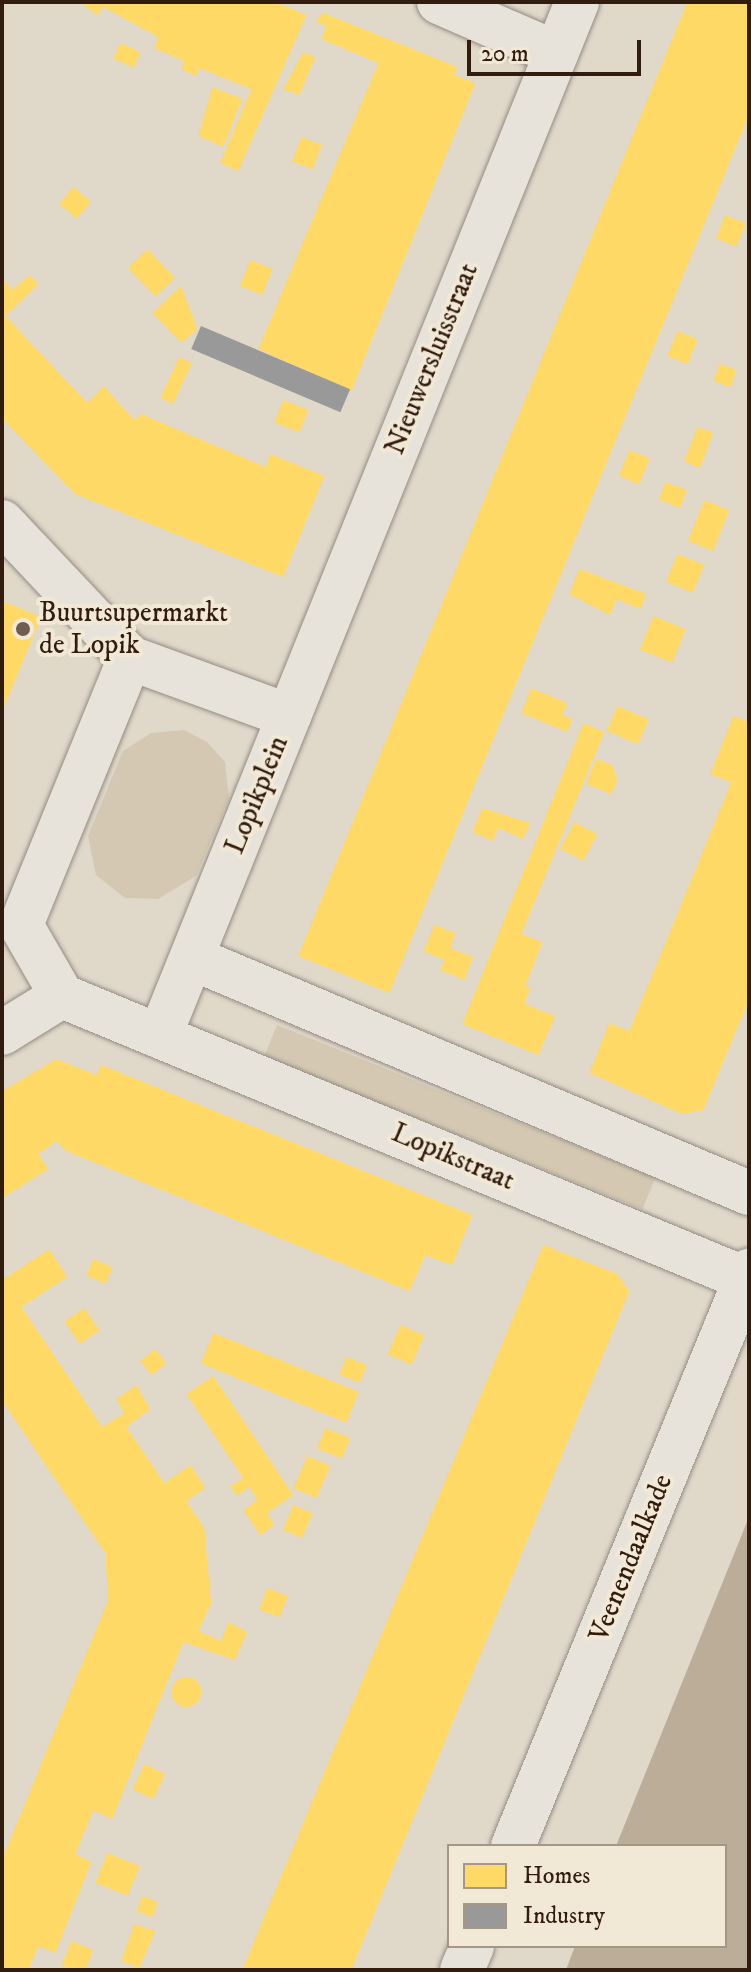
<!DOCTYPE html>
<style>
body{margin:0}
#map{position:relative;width:751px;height:1972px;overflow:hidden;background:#e0d8c9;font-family:"IM FELL DW Pica",serif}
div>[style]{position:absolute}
.green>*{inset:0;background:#d4c8b3;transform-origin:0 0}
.water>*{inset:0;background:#bbad98}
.homes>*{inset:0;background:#ffd966;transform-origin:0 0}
.round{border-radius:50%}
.industry>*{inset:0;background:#999;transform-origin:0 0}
.roads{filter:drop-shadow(0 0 2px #938c82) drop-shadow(0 0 2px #938c82)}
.minor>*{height:44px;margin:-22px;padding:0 22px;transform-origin:22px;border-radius:22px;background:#e7e3db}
.dots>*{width:22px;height:22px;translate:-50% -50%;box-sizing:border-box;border:4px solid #f1e8d5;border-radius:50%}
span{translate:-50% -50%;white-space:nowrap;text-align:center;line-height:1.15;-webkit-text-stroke:8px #f1e8d5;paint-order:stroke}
.street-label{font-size:28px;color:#321b0f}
.poi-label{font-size:28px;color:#321b0f}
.left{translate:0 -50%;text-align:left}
.frame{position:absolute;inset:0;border:4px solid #321b0f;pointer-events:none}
.legend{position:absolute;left:447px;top:1844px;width:280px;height:104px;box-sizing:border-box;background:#f1e8d5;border:2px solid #a59686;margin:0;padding:10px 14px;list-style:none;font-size:24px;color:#321b0f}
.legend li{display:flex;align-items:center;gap:16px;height:40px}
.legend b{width:40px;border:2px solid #a59686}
.scale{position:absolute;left:467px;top:40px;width:174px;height:36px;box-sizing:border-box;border:4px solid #321b0f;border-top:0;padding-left:10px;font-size:24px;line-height:28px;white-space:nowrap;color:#321b0f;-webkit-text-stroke:6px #f1e8d5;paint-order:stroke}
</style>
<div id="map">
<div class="green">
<i style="clip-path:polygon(184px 730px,207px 742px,225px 762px,229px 798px,196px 876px,158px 899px,125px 898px,96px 875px,88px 836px,123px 751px,151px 733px)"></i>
<i style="left:277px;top:1025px;width:408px;height:34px;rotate:22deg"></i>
</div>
<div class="water">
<i style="clip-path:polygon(749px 1517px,749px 1970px,566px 1970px,575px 1946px,725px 1946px,725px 1846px,616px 1846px)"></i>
</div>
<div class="homes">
<i style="clip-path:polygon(79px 2px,275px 2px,306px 15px,238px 171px,220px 163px,251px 89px,199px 68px,196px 76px,181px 69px,184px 61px,154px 48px,158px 37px,103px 7px,97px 15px)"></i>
<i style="clip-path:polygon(687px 2px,749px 2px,749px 114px,389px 993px,298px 956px)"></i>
<i style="clip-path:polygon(323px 13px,457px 67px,454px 75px,475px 83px,351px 391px,258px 349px,378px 63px,321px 39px,326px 26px,315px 21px)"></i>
<i style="left:120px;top:43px;width:22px;height:17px;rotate:24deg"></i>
<i style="clip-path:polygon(303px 52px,315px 57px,299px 95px,283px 89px)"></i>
<i style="clip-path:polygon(212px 87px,242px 99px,223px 147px,198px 136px)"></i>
<i style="left:301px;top:137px;width:22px;height:26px;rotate:21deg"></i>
<i style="left:73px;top:187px;width:23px;height:22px;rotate:40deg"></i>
<i style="left:725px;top:215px;width:22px;height:25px;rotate:22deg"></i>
<i style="left:147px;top:249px;width:40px;height:27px;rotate:46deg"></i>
<i style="left:250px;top:260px;width:24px;height:28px;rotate:22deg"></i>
<i style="clip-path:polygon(29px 275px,38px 284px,5px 316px,87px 403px,103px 386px,134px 420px,141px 414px,265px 467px,270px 454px,324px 476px,283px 577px,75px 494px,2px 419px,2px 279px,12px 290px)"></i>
<i style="clip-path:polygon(181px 286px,197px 329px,181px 343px,152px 313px)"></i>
<i style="left:677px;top:331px;width:22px;height:27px;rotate:22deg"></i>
<i style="left:179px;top:357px;width:14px;height:45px;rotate:25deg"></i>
<i style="left:719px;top:364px;width:18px;height:18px;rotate:19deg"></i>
<i style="left:283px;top:400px;width:27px;height:24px;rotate:22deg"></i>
<i style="left:697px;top:427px;width:17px;height:37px;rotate:21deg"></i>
<i style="left:629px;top:450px;width:22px;height:28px;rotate:22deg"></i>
<i style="left:665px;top:482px;width:23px;height:19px;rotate:20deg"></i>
<i style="left:704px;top:500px;width:27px;height:44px;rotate:22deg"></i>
<i style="left:677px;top:554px;width:29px;height:30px;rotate:22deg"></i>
<i style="clip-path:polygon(579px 569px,646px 594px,640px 609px,616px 599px,610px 615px,569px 594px)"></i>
<i style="clip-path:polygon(2px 601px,41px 617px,2px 711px)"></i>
<i style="left:653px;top:616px;width:35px;height:36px;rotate:22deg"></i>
<i style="clip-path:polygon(531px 688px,567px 703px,562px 715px,572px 719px,567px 732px,521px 713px)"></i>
<i style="left:617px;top:706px;width:34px;height:27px;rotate:23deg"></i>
<i style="clip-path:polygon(733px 716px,749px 722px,749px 999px,703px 1110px,682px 1114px,589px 1073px,609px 1023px,629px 1031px,731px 782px,710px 774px)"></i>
<i style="clip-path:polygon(583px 723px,604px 732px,521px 934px,542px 942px,525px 986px,530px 988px,524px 1004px,555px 1016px,538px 1055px,462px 1024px)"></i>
<i style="clip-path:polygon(596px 759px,612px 765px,617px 780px,611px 794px,586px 784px)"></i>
<i style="clip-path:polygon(482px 808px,530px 823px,523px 839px,498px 828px,493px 841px,472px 832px)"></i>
<i style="left:574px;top:822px;width:26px;height:30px;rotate:28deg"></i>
<i style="clip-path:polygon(434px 925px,455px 933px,450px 948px,473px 957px,464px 980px,440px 970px,444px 960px,423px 951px)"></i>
<i style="clip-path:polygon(56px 1059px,96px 1075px,101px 1065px,472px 1215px,452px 1265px,425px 1255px,409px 1291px,66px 1151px,56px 1141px,38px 1154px,48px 1169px,2px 1198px,2px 1091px)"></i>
<i style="clip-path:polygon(543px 1245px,617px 1274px,629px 1291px,351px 1970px,242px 1970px)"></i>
<i style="clip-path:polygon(49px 1249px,67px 1277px,21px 1307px,102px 1427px,124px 1413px,116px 1399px,136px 1385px,150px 1409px,126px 1427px,164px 1483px,190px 1465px,205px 1488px,186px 1501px,204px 1528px,211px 1603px,198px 1631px,221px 1641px,228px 1622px,247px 1632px,234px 1660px,183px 1642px,112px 1819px,93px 1810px,75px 1854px,91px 1862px,55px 1953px,38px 1946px,28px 1970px,2px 1970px,2px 1859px,108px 1600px,105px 1553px,2px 1401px,2px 1280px)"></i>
<i style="left:93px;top:1259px;width:21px;height:18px;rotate:23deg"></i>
<i style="left:84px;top:1308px;width:27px;height:24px;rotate:56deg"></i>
<i style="left:400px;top:1325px;width:26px;height:32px;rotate:23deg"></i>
<i style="left:213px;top:1333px;width:157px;height:33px;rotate:22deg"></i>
<i style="left:155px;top:1349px;width:18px;height:19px;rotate:52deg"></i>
<i style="left:346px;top:1357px;width:22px;height:19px;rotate:21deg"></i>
<i style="clip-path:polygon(213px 1376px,293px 1495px,267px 1513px,274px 1525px,260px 1535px,243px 1510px,257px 1500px,249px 1487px,236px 1496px,230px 1486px,243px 1478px,186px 1394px)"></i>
<i style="left:325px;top:1428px;width:27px;height:22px;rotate:22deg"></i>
<i style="left:307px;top:1456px;width:25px;height:35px;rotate:23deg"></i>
<i style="left:293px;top:1505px;width:21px;height:27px;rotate:23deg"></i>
<i style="left:267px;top:1588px;width:22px;height:23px;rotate:21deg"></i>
<i class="round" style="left:171px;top:1677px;width:30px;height:30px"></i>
<i style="left:144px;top:1764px;width:23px;height:28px;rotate:25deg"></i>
<i style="left:107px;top:1853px;width:35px;height:32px;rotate:22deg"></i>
<i style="left:142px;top:1896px;width:17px;height:16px;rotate:21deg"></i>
<i style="clip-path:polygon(134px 1924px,155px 1931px,139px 1968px,121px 1961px)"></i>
<i style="clip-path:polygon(71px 1941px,93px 1950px,85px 1970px,61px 1966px)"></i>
</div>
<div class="industry">
<i style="left:201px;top:326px;width:162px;height:25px;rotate:23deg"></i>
</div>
<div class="roads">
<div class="minor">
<i style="left:439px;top:2px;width:128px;rotate:23.6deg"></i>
<i style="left:2px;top:522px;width:187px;rotate:46.7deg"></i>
<i style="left:289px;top:716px;width:770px;rotate:-68.03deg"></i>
<i style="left:21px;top:925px;width:82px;rotate:60deg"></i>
<i style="left:62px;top:996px;width:740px;rotate:22.48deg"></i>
<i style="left:21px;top:925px;width:288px;rotate:-67.8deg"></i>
<i style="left:130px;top:658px;width:169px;rotate:20deg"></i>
<i style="left:289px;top:716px;width:345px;rotate:112deg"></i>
<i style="left:192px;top:958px;width:605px;rotate:22.88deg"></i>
<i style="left:2px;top:1033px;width:70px;rotate:-31.7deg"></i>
<i style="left:513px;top:1846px;width:622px;rotate:-67.69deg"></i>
<i style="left:462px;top:1970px;width:26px;rotate:-67deg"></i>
</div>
</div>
<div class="dots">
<i style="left:23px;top:629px;background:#6f5d50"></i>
</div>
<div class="street-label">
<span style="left:432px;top:359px;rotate:-68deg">Nieuwersluisstraat</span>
<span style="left:257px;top:795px;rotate:-68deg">Lopikplein</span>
<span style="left:453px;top:1157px;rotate:23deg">Lopikstraat</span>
<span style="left:631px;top:1558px;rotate:-68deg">Veenendaalkade</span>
</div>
<div class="poi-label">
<span class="left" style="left:39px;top:629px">Buurtsupermarkt<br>de Lopik</span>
</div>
<div class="frame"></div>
<ul class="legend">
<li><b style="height:22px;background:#ffd966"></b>Homes</li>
<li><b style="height:22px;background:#999"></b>Industry</li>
</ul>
<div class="scale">20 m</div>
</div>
